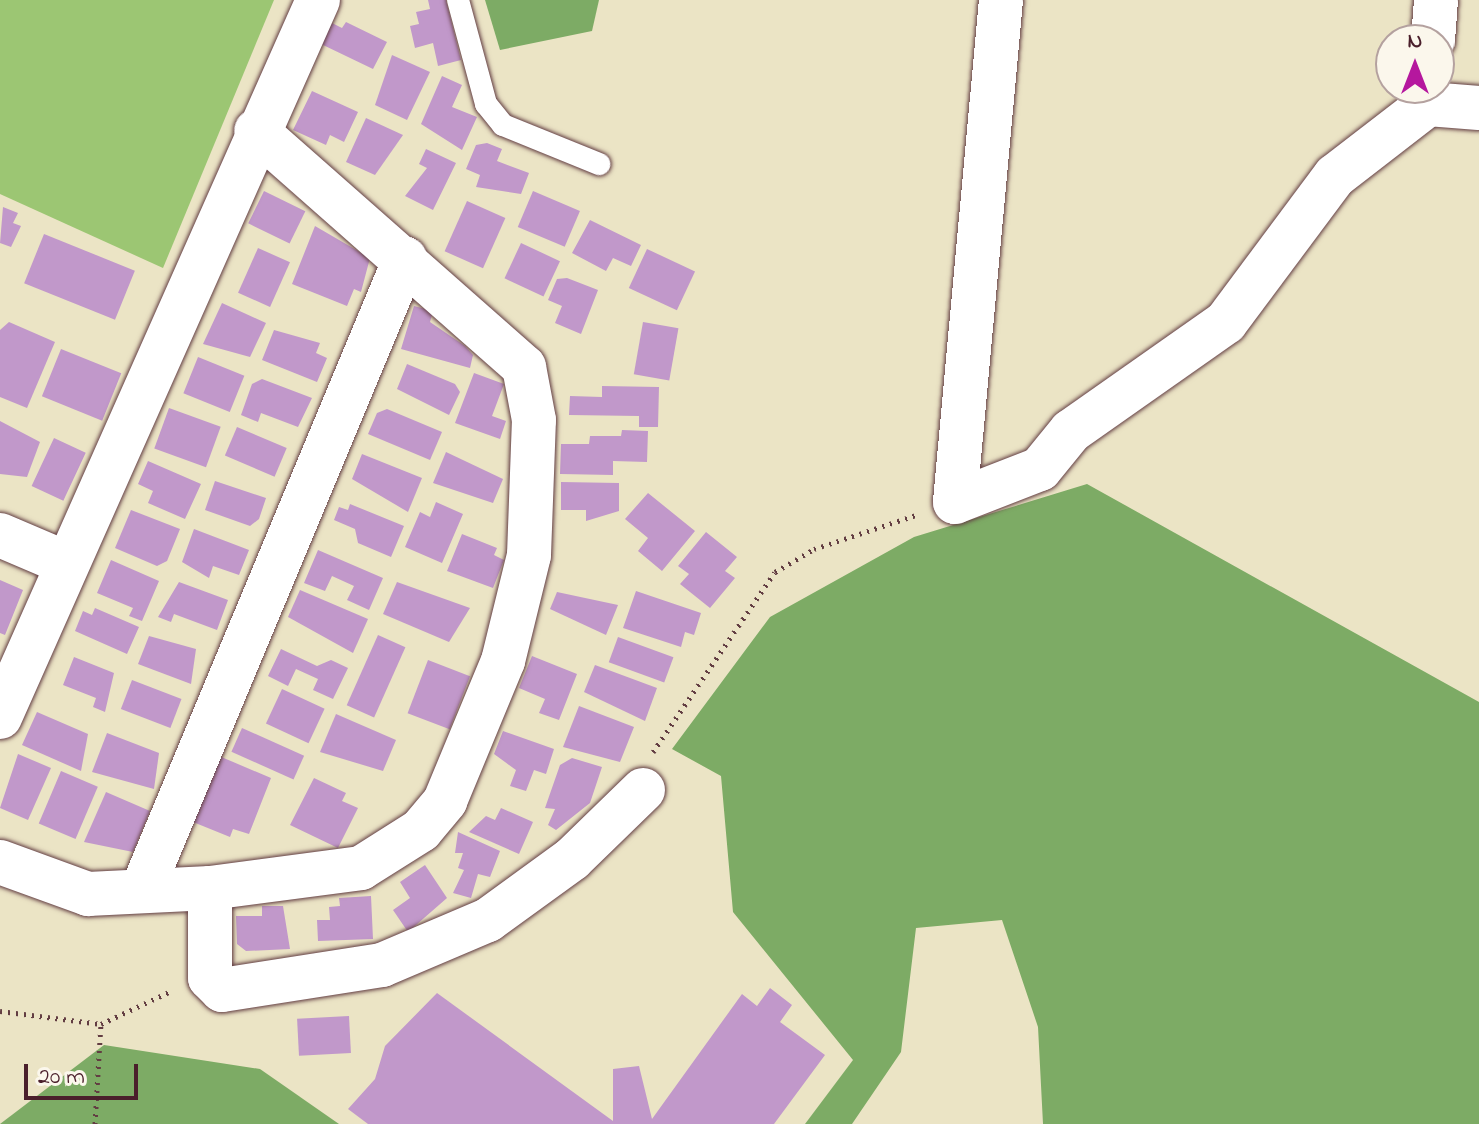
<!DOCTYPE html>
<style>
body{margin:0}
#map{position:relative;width:1479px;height:1124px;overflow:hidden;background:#ebe4c5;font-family:"Indie Flower",sans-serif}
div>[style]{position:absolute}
.green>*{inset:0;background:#9cc673}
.forest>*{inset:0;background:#7dab65}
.building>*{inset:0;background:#c198ca;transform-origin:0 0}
.path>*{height:5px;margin-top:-2.5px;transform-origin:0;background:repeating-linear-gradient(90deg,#623d42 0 2px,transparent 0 8px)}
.roads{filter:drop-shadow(0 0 2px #623d42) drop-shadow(0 0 2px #623d42)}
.service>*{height:22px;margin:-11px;padding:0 11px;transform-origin:11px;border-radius:11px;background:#fff}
.minor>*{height:44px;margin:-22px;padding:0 22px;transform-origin:22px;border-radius:22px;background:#fff}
span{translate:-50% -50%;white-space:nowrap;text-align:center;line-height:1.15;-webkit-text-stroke:8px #fbf7ec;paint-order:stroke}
.north{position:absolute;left:1375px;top:24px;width:80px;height:80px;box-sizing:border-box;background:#fbf7ec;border:2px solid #b4a19f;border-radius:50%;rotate:0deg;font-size:22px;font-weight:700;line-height:32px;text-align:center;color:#4a1f2b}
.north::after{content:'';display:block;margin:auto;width:28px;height:36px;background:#b5179e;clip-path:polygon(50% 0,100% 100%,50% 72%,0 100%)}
.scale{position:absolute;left:24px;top:1064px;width:114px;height:36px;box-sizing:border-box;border:4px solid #4a1f2b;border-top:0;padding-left:10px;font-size:24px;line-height:28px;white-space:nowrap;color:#4a1f2b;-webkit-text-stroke:6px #fbf7ec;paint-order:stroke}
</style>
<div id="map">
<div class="green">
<i style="clip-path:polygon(0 0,274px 0,163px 268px,0 194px)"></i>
</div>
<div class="forest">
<i style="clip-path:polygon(485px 0,599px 0,592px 31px,500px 50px)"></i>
<i style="clip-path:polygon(1087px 484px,1479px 702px,1479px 1124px,1043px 1124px,1038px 1027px,1002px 920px,916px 928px,901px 1052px,852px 1124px,805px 1124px,853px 1060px,733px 912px,721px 776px,672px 749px,770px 617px,914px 537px)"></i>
<i style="clip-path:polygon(104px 1045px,260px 1069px,339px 1124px,0 1124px)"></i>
</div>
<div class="building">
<i style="clip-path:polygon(428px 0,446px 0,461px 60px,438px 66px,433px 43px,415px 48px,410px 26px,419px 24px,416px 12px,430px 9px)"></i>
<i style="clip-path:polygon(346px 22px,387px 42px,373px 69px,321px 44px,332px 23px,342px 28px)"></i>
<i style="clip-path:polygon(392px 55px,430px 72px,407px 120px,375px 105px)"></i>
<i style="clip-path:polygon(442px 76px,462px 85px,452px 107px,477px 117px,462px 150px,421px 124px)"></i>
<i style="clip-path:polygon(312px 91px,358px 112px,344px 142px,330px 135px,326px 145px,293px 130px)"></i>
<i style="clip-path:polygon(366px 118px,403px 135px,375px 175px,346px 162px)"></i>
<i style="clip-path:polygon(487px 143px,502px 149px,497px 161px,529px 173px,521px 194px,476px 187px,480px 175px,466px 169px,476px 145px)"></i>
<i style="clip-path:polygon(426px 149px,456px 163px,433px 210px,405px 196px,427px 168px,419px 164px)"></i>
<i style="left:264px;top:191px;width:46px;height:36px;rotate:26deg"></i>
<i style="left:533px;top:191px;width:51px;height:39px;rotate:23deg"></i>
<i style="left:467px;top:201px;width:42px;height:55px;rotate:24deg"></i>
<i style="clip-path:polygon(3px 207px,18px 213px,13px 223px,21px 226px,11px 247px,0 243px)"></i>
<i style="clip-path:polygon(590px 220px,641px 245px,631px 266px,613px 258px,606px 271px,572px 253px)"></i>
<i style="clip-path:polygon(315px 226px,370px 258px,361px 292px,354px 289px,347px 306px,292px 284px)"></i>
<i style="left:44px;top:234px;width:98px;height:53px;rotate:22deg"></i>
<i style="left:521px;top:243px;width:43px;height:39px;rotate:25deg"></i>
<i style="left:258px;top:248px;width:35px;height:49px;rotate:24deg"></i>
<i style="left:647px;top:249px;width:53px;height:43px;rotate:25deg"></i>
<i style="clip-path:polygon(567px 278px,598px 290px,581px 334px,555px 323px,562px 306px,548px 300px,557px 279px)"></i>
<i style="clip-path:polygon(222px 303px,266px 323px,250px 357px,203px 344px)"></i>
<i style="clip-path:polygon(414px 306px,433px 311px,430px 322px,465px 346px,473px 355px,470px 368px,401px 349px)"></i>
<i style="clip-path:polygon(9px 322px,55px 342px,27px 408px,0 397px,0 330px)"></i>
<i style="left:643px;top:322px;width:36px;height:53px;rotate:10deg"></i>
<i style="clip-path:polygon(274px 330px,320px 343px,316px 353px,327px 358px,317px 382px,262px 360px)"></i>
<i style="left:61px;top:349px;width:65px;height:51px;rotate:22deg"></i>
<i style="left:198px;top:357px;width:50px;height:39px;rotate:22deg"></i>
<i style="clip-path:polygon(407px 364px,455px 384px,460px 392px,449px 415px,397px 389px)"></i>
<i style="clip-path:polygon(474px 373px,504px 384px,492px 416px,506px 421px,500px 439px,455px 423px)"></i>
<i style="clip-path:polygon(262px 379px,312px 398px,298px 427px,261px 413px,258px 422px,241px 415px,252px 384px)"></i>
<i style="clip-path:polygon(602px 386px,659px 387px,658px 427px,639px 427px,639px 416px,569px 415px,570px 396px,602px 397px)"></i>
<i style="left:169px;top:408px;width:55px;height:43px;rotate:20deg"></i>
<i style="clip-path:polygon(387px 409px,442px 432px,430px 460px,368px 434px,377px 413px)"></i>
<i style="clip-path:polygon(0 421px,40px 442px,27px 477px,0 474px)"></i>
<i style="left:237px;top:427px;width:54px;height:31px;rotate:23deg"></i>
<i style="clip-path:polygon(622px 430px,648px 431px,647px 462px,613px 461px,613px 475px,560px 474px,561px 444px,589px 444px,590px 436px,621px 436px)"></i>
<i style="left:54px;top:438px;width:35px;height:53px;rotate:25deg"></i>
<i style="clip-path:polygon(446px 452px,503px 479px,493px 503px,433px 483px)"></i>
<i style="clip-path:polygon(362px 454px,422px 478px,408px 512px,352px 479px)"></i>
<i style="clip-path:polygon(148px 461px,201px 484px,185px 519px,148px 503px,153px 491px,138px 484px)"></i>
<i style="clip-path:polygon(215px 481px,266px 498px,259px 519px,250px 526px,205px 510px)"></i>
<i style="clip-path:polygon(561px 482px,619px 483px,619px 511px,586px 521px,586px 510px,561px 510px)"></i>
<i style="clip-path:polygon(648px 493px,695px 531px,662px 571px,638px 551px,648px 538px,625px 519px)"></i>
<i style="clip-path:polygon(436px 502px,463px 514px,442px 563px,405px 547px,420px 512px,430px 517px)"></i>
<i style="clip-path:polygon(350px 504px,404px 526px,391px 557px,358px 543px,355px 529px,334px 520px,339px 507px,348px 510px)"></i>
<i style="clip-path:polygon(131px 510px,180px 529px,167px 561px,157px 566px,115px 548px)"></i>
<i style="clip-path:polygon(194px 529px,249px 550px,239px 575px,213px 566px,209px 578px,182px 562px)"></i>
<i style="clip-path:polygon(706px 532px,737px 557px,725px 571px,735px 578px,710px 608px,680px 584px,689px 574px,678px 566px)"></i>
<i style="clip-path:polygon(462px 534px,497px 548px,494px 555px,504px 560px,493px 588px,447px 571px)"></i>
<i style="clip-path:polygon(318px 550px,383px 578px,369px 610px,347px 600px,354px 586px,332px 576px,325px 591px,304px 583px)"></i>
<i style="clip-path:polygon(111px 560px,159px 581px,142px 621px,129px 616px,133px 608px,97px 593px)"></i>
<i style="clip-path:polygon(0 580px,23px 590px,5px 635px,0 633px)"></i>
<i style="clip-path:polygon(179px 582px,228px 600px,217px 630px,174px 614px,171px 622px,158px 617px)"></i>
<i style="clip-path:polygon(397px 582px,470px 608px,449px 642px,383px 614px)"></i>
<i style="clip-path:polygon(300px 590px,368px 619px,353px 653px,288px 617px)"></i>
<i style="clip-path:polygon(636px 591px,701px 613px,694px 635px,685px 632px,681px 647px,623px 628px)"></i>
<i style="clip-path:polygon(557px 592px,618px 605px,606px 635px,550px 609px)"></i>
<i style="clip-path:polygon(95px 608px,139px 627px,127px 654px,75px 631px,83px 611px,92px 615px)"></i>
<i style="left:378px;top:635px;width:30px;height:77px;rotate:24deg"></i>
<i style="clip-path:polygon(149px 636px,196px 649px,191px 684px,138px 664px)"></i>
<i style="left:618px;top:637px;width:59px;height:27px;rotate:20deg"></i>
<i style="clip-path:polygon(281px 649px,317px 666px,331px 660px,348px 668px,333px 699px,313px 690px,318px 679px,296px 669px,288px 686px,268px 676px)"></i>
<i style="clip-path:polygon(532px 656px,577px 674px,559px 720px,539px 713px,545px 699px,519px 688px)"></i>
<i style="clip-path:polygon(74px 657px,114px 673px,105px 712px,93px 707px,96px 698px,63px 685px)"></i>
<i style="left:428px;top:660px;width:45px;height:57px;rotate:21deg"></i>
<i style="clip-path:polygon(595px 665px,657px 688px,645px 721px,584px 692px)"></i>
<i style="left:132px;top:680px;width:53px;height:31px;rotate:21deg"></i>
<i style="left:282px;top:689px;width:47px;height:38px;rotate:25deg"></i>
<i style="clip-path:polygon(579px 706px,634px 727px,620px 762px,563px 747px)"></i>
<i style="clip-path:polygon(37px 712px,88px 734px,81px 771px,22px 745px)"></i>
<i style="clip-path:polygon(336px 714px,396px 740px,383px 771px,320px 752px)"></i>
<i style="left:242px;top:728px;width:68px;height:26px;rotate:24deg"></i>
<i style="clip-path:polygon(503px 731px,554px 749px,546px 774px,534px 770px,526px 791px,510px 786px,516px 770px,494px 754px)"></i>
<i style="clip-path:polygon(107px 733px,159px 753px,154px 789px,92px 772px)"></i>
<i style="clip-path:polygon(18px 754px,51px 768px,28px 820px,0 808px)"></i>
<i style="clip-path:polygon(219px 756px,271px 778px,249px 834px,233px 829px,230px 837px,193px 822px)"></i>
<i style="clip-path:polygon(572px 758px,602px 767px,590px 803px,556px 830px,548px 825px,555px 809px,545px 808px,560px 765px)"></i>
<i style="left:61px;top:771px;width:40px;height:57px;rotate:23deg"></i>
<i style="clip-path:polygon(314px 778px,346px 793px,342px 801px,358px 808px,338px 848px,290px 825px)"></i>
<i style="clip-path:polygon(106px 792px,150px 811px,133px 852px,84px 842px)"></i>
<i style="clip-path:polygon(501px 808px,533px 822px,519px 854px,469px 832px,486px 816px,495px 820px)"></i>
<i style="clip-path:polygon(458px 832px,500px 851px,490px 877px,478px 874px,471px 898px,453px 893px,464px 870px,458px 868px,463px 853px,455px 853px)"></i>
<i style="clip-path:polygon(425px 865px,447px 898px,408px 932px,393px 910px,410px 898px,400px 882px)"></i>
<i style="clip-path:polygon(371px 896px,373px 939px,318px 941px,317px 920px,330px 920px,329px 907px,340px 906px,339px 898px)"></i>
<i style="clip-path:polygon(262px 906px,283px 906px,290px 949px,246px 951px,237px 944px,236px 916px,262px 916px)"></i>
<i style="clip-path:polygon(770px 988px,792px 1005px,780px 1022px,825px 1055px,774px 1124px,368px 1124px,348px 1109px,375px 1079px,385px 1046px,437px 993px,613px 1121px,613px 1069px,639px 1066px,652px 1119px,742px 994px,757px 1006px)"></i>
<i style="left:349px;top:1016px;width:37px;height:52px;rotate:87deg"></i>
</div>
<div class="path">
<i style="left:653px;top:752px;width:217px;rotate:-55.9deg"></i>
<i style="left:775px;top:572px;width:45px;rotate:-30.5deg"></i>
<i style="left:814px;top:549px;width:108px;rotate:-18.4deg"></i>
<i style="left:0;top:1011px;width:102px;rotate:7.3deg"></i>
<i style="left:101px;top:1024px;width:77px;rotate:-25.2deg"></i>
<i style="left:95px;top:1124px;width:100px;rotate:-86.6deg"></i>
</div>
<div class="roads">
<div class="service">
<i style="left:458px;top:0;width:108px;rotate:74.9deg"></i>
<i style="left:486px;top:104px;width:27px;rotate:51deg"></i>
<i style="left:503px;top:125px;width:104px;rotate:22.1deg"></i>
</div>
<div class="minor">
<i style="left:1001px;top:0;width:504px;rotate:95.24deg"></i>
<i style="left:955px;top:502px;width:91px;rotate:-21.2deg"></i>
<i style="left:1040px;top:469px;width:49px;rotate:-50.8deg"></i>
<i style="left:1071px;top:431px;width:189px;rotate:-35.1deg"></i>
<i style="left:1226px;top:322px;width:182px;rotate:-53.3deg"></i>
<i style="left:1335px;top:176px;width:118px;rotate:-37.7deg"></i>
<i style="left:1428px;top:104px;width:51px;rotate:4.5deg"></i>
<i style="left:1433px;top:40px;width:40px;rotate:-85.7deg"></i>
<i style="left:0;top:535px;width:72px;rotate:23deg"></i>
<i style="left:0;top:717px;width:784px;rotate:-66.08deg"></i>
<i style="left:0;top:862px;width:94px;rotate:20deg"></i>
<i style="left:88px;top:894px;width:122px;rotate:-2.8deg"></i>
<i style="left:210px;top:888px;width:152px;rotate:-7.5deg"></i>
<i style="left:361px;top:868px;width:71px;rotate:-32.3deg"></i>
<i style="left:421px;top:830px;width:38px;rotate:-50deg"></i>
<i style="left:445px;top:801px;width:152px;rotate:-67.5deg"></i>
<i style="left:503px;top:661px;width:109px;rotate:-76.2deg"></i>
<i style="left:529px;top:555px;width:135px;rotate:-87.9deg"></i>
<i style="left:534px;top:420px;width:54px;rotate:-100.7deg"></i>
<i style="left:524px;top:367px;width:357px;rotate:-138.6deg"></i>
<i style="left:210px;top:888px;width:90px;rotate:90deg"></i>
<i style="left:210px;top:978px;width:17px;rotate:45deg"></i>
<i style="left:222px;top:990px;width:162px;rotate:-8.9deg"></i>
<i style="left:382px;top:965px;width:115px;rotate:-23deg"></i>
<i style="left:488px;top:920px;width:104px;rotate:-36deg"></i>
<i style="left:572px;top:859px;width:99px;rotate:-44.2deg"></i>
<i style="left:142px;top:890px;width:684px;rotate:-67.37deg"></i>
</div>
</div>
<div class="north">N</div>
<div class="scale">20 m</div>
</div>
